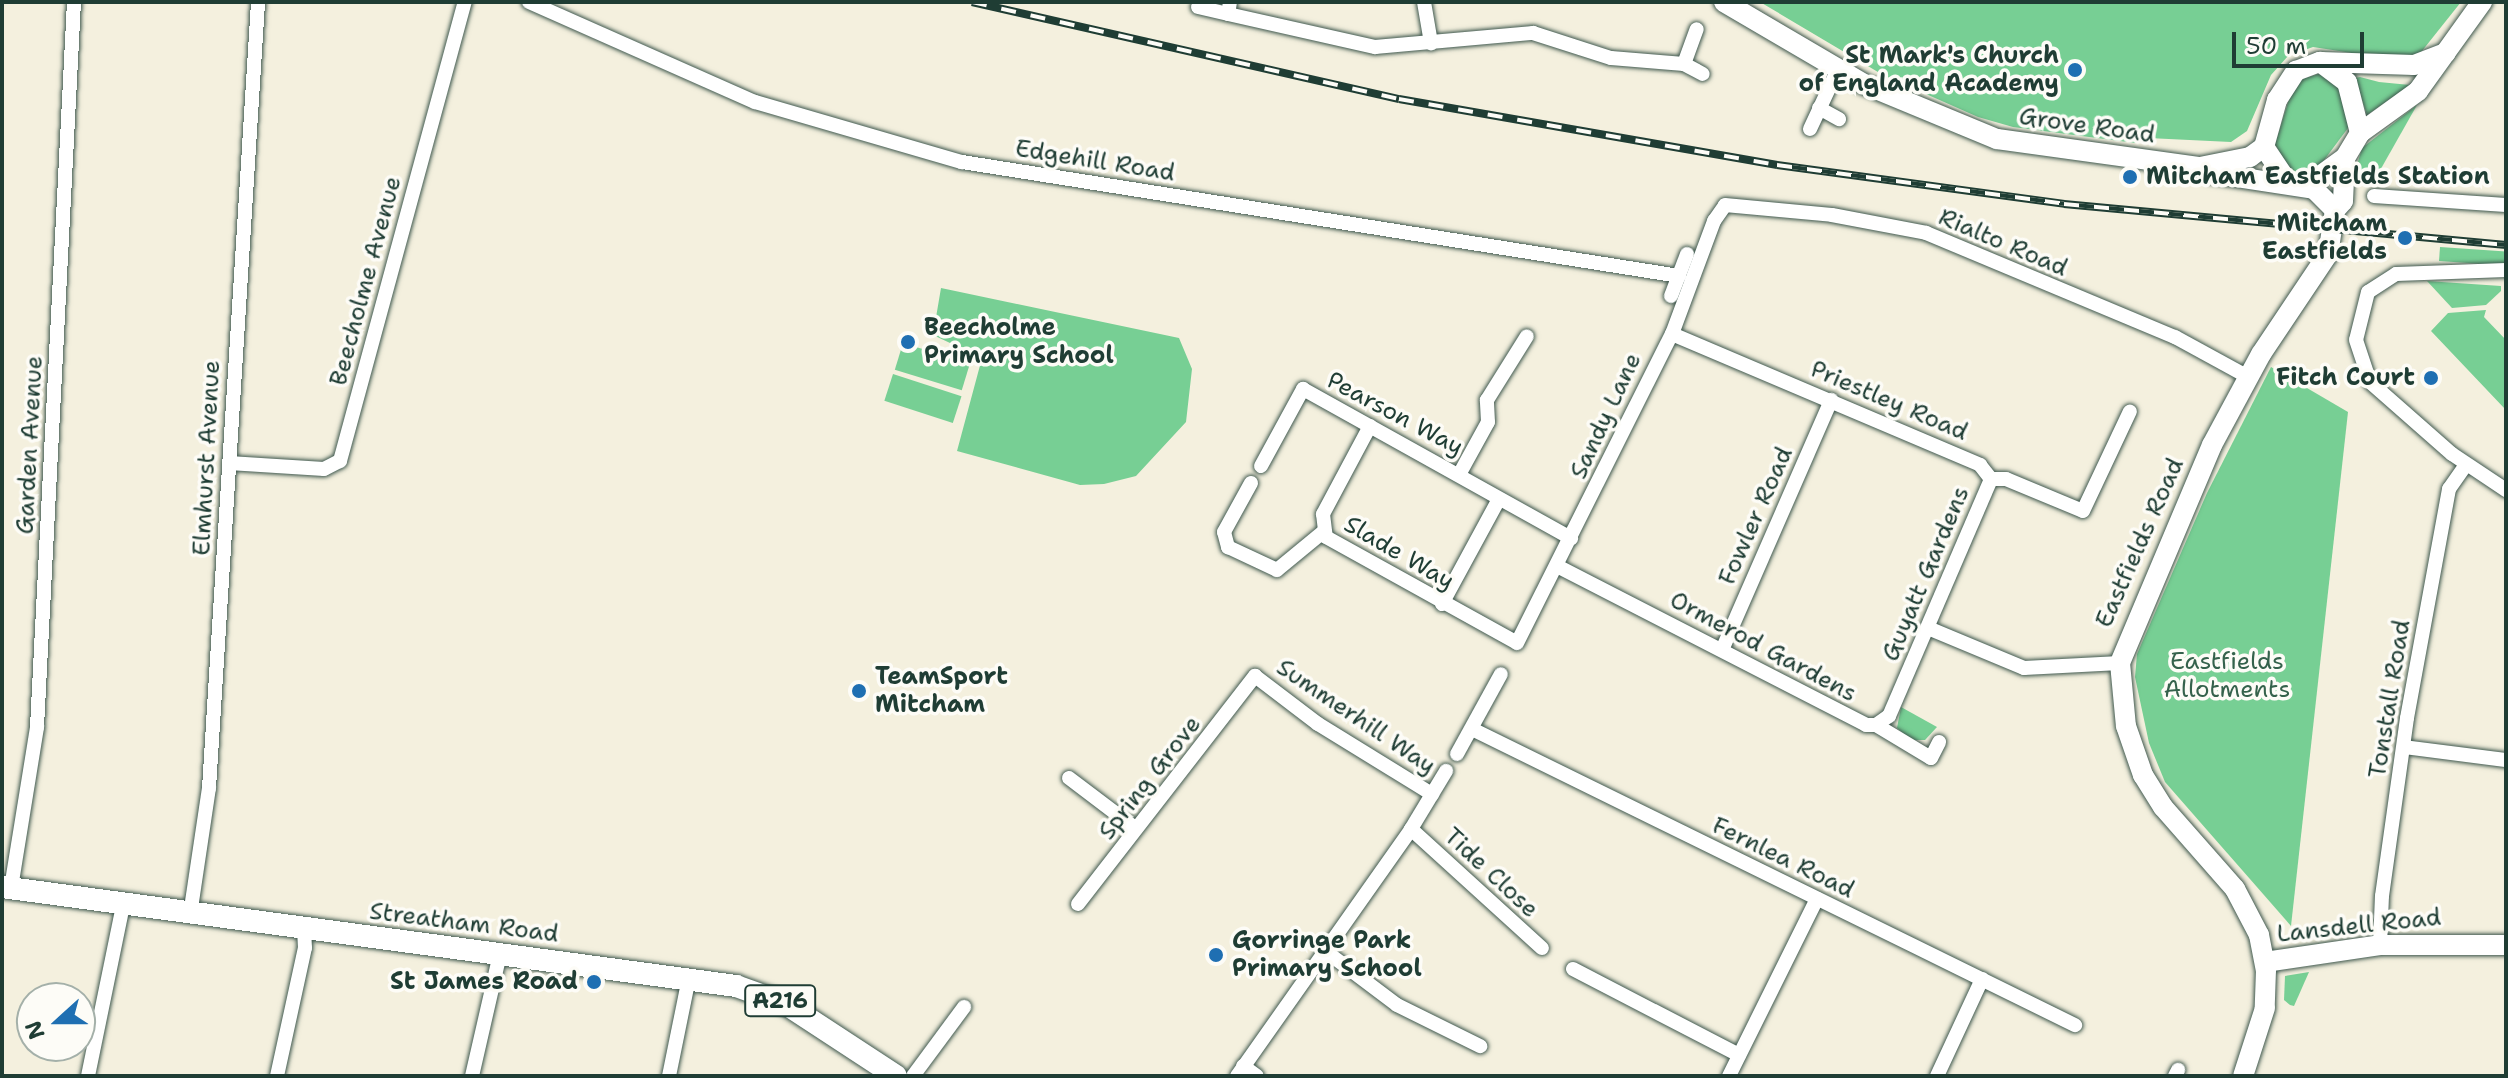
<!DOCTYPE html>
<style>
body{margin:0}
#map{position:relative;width:2508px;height:1078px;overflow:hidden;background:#f4f0de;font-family:"Shantell Sans",sans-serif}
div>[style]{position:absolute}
.green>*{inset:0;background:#77cf94;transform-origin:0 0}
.roads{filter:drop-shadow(0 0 2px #3f584e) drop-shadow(0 0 2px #3f584e)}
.street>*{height:14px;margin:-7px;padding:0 7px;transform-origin:7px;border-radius:7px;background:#fff}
.secondary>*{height:20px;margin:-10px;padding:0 10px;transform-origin:10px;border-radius:10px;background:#fff}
.primary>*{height:22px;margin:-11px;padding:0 11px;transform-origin:11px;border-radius:11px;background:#fff}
.rail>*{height:8px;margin-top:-4px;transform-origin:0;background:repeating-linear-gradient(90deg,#fdfcf7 0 15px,#1f3d34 0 30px);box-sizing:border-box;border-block:2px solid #1f3d34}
.dots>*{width:22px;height:22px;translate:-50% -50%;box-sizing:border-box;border:4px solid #fdfcf7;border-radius:50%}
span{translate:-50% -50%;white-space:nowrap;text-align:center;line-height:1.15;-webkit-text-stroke:7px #fdfcf7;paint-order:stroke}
.shield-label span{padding:2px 6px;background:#fdfcf7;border:2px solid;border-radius:6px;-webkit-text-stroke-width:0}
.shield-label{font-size:22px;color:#1f3d34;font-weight:700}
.poi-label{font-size:24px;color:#1f3d34;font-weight:700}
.right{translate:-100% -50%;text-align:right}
.left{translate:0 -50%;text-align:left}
.street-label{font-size:24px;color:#1f3d34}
.park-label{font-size:24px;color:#35624c}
.frame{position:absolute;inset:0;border:4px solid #1f3d34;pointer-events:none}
.north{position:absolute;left:16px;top:982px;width:80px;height:80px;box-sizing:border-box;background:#fdfcf7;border:2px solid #a4b0a9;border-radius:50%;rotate:249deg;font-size:22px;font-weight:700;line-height:32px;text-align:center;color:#1f3d34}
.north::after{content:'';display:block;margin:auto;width:28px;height:36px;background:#1f6fb2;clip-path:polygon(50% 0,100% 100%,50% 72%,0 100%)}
.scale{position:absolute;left:2232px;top:32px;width:132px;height:36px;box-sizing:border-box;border:4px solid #1f3d34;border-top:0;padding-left:10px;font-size:24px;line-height:28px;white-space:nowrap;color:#1f3d34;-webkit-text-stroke:6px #fdfcf7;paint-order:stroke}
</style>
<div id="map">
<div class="green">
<i style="clip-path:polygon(1760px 2px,2461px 2px,2418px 56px,2391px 59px,2313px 47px,2288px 56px,2271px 75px,2247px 131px,2231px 142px,2148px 138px,2135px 143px,2013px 127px,1978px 117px,1883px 75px)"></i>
<i style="clip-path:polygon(2319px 74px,2338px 81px,2351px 124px,2316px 171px,2299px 175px,2292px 173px,2275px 144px,2292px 90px,2302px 79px)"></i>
<i style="clip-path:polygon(2360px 77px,2379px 82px,2410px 85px,2367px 115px,2355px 78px)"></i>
<i style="clip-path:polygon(2417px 105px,2374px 181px,2364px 181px,2357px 165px,2362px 148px)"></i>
<i style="left:2440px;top:247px;width:66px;height:14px;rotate:4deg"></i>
<i style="clip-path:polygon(2427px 281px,2501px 286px,2501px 291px,2486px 305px,2452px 308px)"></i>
<i style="clip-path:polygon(941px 288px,1179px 338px,1192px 369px,1186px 422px,1136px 476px,1104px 484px,1080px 485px,957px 451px,982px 358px,933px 335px)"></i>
<i style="clip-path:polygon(2486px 310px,2484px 317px,2506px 340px,2505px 409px,2431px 331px,2448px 313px)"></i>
<i style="left:903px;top:343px;width:70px;height:28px;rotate:17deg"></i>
<i style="clip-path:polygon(2271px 367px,2348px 412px,2291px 926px,2165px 782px,2149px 743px,2135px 677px,2137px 654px,2207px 493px)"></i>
<i style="left:893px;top:374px;width:72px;height:28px;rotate:18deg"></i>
<i style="clip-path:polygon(1901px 707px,1937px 727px,1925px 740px,1911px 740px,1897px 728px)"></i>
<i style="clip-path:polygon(2309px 972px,2294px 1006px,2290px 1005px,2284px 1000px,2285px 976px)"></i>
</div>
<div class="roads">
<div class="street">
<i style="left:529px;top:2px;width:247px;rotate:23.9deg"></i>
<i style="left:755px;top:102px;width:216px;rotate:16.2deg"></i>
<i style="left:962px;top:162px;width:726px;rotate:9.03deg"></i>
<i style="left:1230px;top:2px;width:12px;rotate:99deg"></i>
<i style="left:1228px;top:14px;width:151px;rotate:12.7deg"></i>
<i style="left:1375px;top:47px;width:159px;rotate:-5.1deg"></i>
<i style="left:1533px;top:33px;width:82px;rotate:17.8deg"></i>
<i style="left:1611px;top:58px;width:73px;rotate:4.7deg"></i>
<i style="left:1684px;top:64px;width:21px;rotate:28deg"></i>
<i style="left:1424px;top:2px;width:42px;rotate:80.3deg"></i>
<i style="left:1198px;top:7px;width:31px;rotate:13deg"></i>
<i style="left:1684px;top:64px;width:37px;rotate:-70deg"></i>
<i style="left:1819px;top:108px;width:23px;rotate:29deg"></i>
<i style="left:1810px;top:129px;width:66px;rotate:-65deg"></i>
<i style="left:2374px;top:196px;width:132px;rotate:3.9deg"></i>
<i style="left:2506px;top:270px;width:110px;rotate:177.9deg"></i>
<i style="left:2396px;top:274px;width:33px;rotate:147deg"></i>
<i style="left:2368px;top:292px;width:49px;rotate:104deg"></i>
<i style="left:2356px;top:340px;width:44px;rotate:71.6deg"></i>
<i style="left:2370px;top:382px;width:109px;rotate:41.3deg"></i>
<i style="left:2452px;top:454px;width:65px;rotate:33.7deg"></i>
<i style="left:1671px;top:296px;width:45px;rotate:-69.1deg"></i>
<i style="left:1672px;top:334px;width:335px;rotate:23deg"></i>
<i style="left:1980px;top:465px;width:18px;rotate:52deg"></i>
<i style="left:1991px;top:479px;width:15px"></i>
<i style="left:2006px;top:479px;width:83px;rotate:22.6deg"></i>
<i style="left:2083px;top:511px;width:110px;rotate:-64.8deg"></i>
<i style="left:1370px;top:426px;width:100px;rotate:118.1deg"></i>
<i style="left:1323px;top:514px;width:23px;rotate:83deg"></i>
<i style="left:1326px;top:537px;width:218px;rotate:29deg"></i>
<i style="left:1517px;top:643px;width:346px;rotate:-63.4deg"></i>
<i style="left:1672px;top:334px;width:121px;rotate:-69.6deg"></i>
<i style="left:1714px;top:221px;width:19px;rotate:-55deg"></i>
<i style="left:1725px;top:205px;width:107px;rotate:5.3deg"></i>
<i style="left:1832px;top:215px;width:96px;rotate:10.8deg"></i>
<i style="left:1926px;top:233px;width:270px;rotate:22.7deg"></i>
<i style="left:2175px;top:337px;width:83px;rotate:28.7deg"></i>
<i style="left:229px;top:463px;width:95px;rotate:3.6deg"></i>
<i style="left:324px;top:469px;width:18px;rotate:-27deg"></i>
<i style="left:340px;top:461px;width:476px;rotate:-74.8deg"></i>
<i style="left:1261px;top:466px;width:88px;rotate:-61.4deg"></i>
<i style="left:1303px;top:389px;width:307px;rotate:29.1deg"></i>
<i style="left:1460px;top:473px;width:58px;rotate:-61.2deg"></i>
<i style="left:1488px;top:422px;width:22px;rotate:-93deg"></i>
<i style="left:1487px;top:400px;width:75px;rotate:-58deg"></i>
<i style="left:1251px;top:483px;width:56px;rotate:118.9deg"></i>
<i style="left:1224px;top:532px;width:16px;rotate:75deg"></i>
<i style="left:1228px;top:547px;width:54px;rotate:25.1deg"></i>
<i style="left:1277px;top:570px;width:60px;rotate:-39.6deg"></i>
<i style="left:1557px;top:566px;width:348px;rotate:27.2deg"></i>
<i style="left:1866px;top:725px;width:10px"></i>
<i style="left:1876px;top:725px;width:64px;rotate:31deg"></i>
<i style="left:1931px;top:758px;width:18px;rotate:-63deg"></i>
<i style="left:1442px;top:604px;width:119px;rotate:-61.5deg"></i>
<i style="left:1928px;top:628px;width:104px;rotate:22.6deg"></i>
<i style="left:2024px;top:668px;width:96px;rotate:-3deg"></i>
<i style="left:1722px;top:650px;width:273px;rotate:-66.4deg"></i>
<i style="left:1876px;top:725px;width:16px;rotate:-35deg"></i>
<i style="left:1889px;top:716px;width:258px;rotate:-66.7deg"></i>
<i style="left:1472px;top:729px;width:672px;rotate:26.15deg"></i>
<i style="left:2404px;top:747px;width:103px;rotate:7.3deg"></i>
<i style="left:1457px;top:754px;width:91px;rotate:-61.2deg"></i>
<i style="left:1069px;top:778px;width:83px;rotate:37.1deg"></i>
<i style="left:1411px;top:829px;width:177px;rotate:42.3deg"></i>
<i style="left:11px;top:888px;width:163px;rotate:-80.8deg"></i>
<i style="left:37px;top:727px;width:726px;rotate:-87.08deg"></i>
<i style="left:1078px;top:904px;width:289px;rotate:-52.2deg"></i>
<i style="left:1255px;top:676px;width:79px;rotate:37.3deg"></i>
<i style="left:1318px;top:724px;width:134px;rotate:31.6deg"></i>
<i style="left:190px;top:915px;width:128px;rotate:-81.5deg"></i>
<i style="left:209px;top:788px;width:788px;rotate:-86.43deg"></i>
<i style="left:2380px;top:945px;width:49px;rotate:-87.7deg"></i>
<i style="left:2382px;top:896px;width:180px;rotate:-82deg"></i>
<i style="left:2407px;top:718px;width:233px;rotate:-79.6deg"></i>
<i style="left:2449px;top:489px;width:29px;rotate:-55deg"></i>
<i style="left:1324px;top:950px;width:91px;rotate:37deg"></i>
<i style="left:1397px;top:1005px;width:93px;rotate:26.3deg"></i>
<i style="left:1573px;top:969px;width:187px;rotate:27.4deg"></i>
<i style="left:1243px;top:1066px;width:17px;rotate:36deg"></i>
<i style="left:88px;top:1076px;width:175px;rotate:-78.4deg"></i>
<i style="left:277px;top:1076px;width:131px;rotate:-77.7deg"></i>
<i style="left:305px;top:948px;width:17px;rotate:-93deg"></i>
<i style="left:472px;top:1076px;width:125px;rotate:-77.1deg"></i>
<i style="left:669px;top:1076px;width:100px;rotate:-78.5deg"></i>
<i style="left:913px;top:1076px;width:86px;rotate:-53.5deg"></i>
<i style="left:1237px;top:1076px;width:302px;rotate:-54.8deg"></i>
<i style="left:1411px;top:829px;width:68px;rotate:-58.9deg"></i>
<i style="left:1729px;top:1076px;width:198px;rotate:-63.6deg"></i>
<i style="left:1937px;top:1076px;width:107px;rotate:-65.1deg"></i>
<i style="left:2175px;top:1076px;width:7px;rotate:-63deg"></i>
</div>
<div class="secondary">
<i style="left:1724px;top:2px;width:162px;rotate:30.4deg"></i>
<i style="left:1864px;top:84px;width:144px;rotate:22.5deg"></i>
<i style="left:1997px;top:139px;width:205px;rotate:7.9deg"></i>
<i style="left:2200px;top:167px;width:51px;rotate:-11.3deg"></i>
<i style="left:2250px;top:157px;width:17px;rotate:-36deg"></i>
<i style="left:2320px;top:62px;width:34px;rotate:37deg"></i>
<i style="left:2347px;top:82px;width:53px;rotate:75.7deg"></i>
<i style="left:2200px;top:167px;width:13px;rotate:29deg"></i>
<i style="left:2211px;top:173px;width:104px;rotate:8.8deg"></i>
<i style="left:2314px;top:189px;width:30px;rotate:45deg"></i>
<i style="left:2335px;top:210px;width:45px;rotate:99deg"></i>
<i style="left:2328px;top:254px;width:120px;rotate:123.8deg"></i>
<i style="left:2261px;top:354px;width:103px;rotate:118.3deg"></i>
<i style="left:2212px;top:445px;width:237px;rotate:112.9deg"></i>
<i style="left:2120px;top:663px;width:63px;rotate:84.6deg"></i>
<i style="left:2126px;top:726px;width:52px;rotate:70.9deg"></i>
<i style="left:2143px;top:775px;width:38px;rotate:58deg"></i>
<i style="left:2163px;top:807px;width:109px;rotate:48.7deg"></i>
<i style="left:2235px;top:889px;width:52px;rotate:62.4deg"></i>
<i style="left:2259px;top:935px;width:36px;rotate:79deg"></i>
<i style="left:2266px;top:970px;width:38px;rotate:92deg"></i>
<i style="left:2265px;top:1008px;width:71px;rotate:107.9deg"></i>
<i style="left:2289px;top:184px;width:45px;rotate:-124deg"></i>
<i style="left:2264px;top:147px;width:49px;rotate:-74.5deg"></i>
<i style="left:2277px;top:100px;width:35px;rotate:-57deg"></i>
<i style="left:2296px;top:71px;width:26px;rotate:-21deg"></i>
<i style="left:2320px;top:62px;width:94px;rotate:1.8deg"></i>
<i style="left:2414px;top:65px;width:34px;rotate:-21deg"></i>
<i style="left:2314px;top:189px;width:11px;rotate:-75deg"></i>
<i style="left:2317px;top:178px;width:34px;rotate:-36deg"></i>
<i style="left:2345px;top:158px;width:29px;rotate:-59deg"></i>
<i style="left:2360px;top:133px;width:72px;rotate:-35.9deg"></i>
<i style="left:2418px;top:91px;width:110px;rotate:-54.3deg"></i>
<i style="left:2335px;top:210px;width:12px;rotate:-48deg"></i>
<i style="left:2343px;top:201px;width:43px;rotate:-87.3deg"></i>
<i style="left:2265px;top:962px;width:116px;rotate:-8.4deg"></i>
<i style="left:2380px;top:945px;width:126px"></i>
</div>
<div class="primary">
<i style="left:2px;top:887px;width:741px;rotate:7.68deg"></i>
<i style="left:736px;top:986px;width:53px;rotate:19.8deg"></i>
<i style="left:786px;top:1004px;width:131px;rotate:33.2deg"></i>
</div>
</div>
<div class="rail">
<i style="left:972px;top:2px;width:438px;rotate:12.8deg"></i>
<i style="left:1399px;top:99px;width:384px;rotate:9.9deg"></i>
<i style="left:1777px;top:165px;width:290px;rotate:7.7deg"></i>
<i style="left:2064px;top:204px;width:444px;rotate:5.3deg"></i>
</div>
<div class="dots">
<i style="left:2075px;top:70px;background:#1f6fb2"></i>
<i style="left:2130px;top:177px;background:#1f6fb2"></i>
<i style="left:2405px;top:238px;background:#1f6fb2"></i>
<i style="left:908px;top:342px;background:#1f6fb2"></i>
<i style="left:2431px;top:378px;background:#1f6fb2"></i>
<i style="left:859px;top:691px;background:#1f6fb2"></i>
<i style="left:1216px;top:955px;background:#1f6fb2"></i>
<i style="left:594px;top:982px;background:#1f6fb2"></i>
</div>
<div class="shield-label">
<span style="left:780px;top:1001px">A216</span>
</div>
<div class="poi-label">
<span class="right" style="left:2059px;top:70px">St Mark's Church<br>of England Academy</span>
<span class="left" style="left:2146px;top:177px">Mitcham Eastfields Station</span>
<span class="right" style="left:2387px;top:238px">Mitcham<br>Eastfields</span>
<span class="left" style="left:924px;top:342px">Beecholme<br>Primary School</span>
<span class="right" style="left:2415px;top:378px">Fitch Court</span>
<span class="left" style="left:875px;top:691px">TeamSport<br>Mitcham</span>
<span class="left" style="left:1232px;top:955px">Gorringe Park<br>Primary School</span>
<span class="right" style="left:578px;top:982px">St James Road</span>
</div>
<div class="street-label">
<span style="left:2087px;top:126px;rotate:8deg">Grove Road</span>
<span style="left:1095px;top:161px;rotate:9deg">Edgehill Road</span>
<span style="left:2003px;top:243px;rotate:23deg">Rialto Road</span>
<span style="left:366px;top:281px;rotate:-75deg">Beecholme Avenue</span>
<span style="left:1889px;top:401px;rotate:23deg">Priestley Road</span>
<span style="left:1395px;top:414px;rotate:28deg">Pearson Way</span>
<span style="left:1606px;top:416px;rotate:-65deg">Sandy Lane</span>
<span style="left:30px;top:445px;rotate:-87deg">Garden Avenue</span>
<span style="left:207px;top:458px;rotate:-87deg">Elmhurst Avenue</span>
<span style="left:1756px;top:516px;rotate:-66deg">Fowler Road</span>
<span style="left:2140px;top:543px;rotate:-66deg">Eastfields Road</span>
<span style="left:1399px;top:553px;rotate:30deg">Slade Way</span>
<span style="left:1926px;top:574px;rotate:-67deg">Guyatt Gardens</span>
<span style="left:1763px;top:647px;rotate:28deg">Ormerod Gardens</span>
<span style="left:2390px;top:699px;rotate:-81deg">Tonstall Road</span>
<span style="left:1356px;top:717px;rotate:34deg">Summerhill Way</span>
<span style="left:1150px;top:778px;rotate:-52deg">Spring Grove</span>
<span style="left:1783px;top:858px;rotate:26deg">Fernlea Road</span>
<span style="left:1491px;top:873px;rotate:43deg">Tide Close</span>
<span style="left:464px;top:923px;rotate:7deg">Streatham Road</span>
<span style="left:2359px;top:926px;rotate:-6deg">Lansdell Road</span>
</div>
<div class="park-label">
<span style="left:2227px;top:676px">Eastfields<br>Allotments</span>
</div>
<div class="frame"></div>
<div class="north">N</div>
<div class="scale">50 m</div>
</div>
